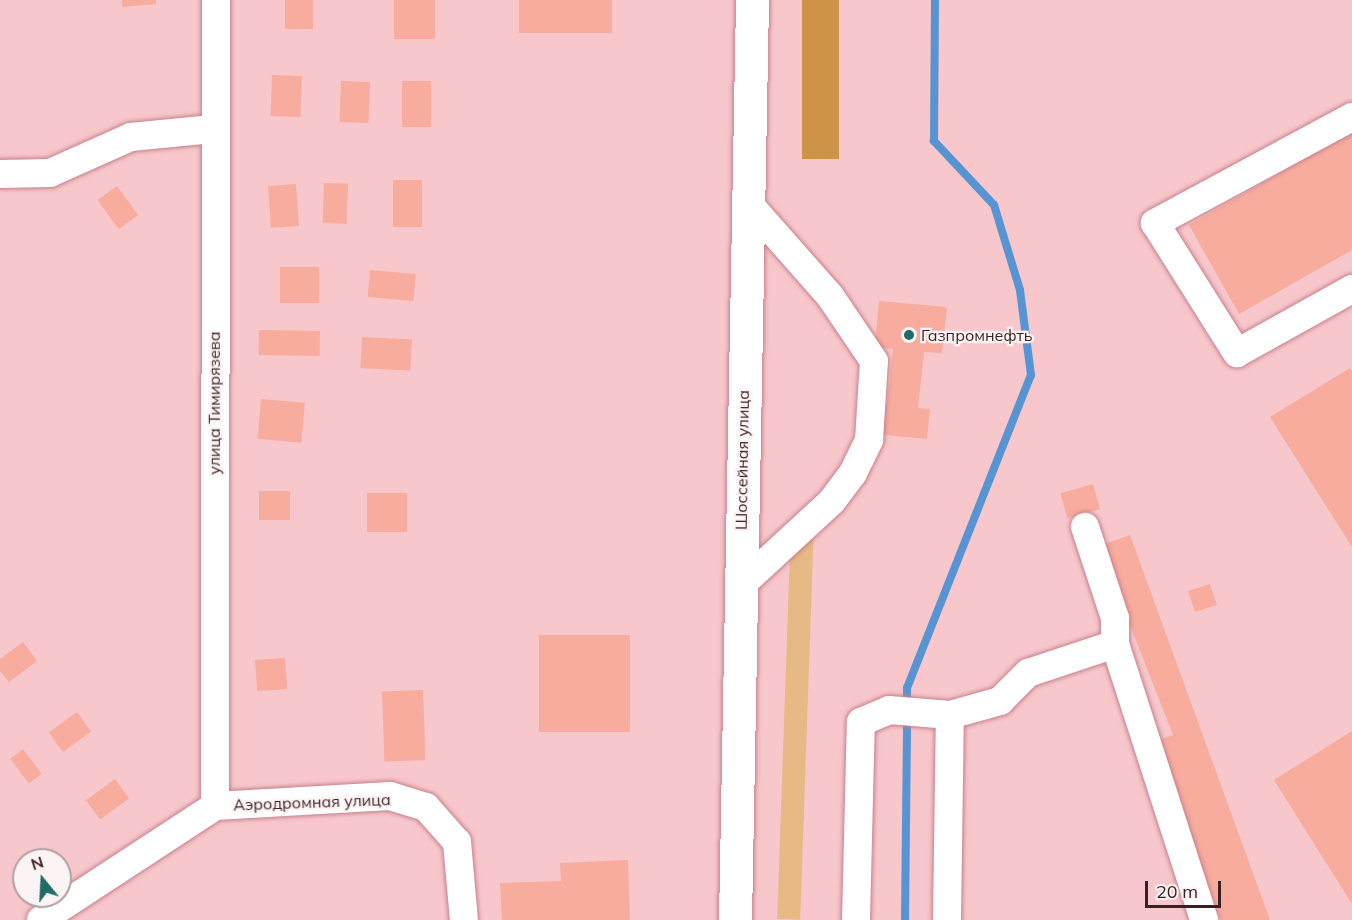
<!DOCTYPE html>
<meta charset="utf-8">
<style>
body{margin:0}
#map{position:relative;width:1352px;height:920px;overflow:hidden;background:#f7c7cc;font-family:Mulish,sans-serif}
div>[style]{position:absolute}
.green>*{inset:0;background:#e6b985;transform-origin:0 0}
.forest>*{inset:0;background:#cd9347;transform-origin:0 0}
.stream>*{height:8px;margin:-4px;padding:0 4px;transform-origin:4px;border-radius:4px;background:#5694d4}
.building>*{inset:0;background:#f7ac9e;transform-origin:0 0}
.roads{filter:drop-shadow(0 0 2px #c9808a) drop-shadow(0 0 2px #c9808a)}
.minor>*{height:28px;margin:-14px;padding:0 14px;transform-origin:14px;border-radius:14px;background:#fff}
.major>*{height:33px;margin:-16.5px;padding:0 16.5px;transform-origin:16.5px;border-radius:16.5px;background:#fff}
.dots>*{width:16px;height:16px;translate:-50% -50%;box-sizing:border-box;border:3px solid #fcf4f4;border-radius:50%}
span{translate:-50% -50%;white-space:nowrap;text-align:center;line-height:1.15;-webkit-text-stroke:4.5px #fcf4f4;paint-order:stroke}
.poi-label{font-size:16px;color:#3c1f23}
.left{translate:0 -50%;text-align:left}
.street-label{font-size:16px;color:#3c1f23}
.north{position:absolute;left:12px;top:848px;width:60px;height:60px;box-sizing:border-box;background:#fcf4f4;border:2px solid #af9fa0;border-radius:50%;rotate:342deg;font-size:16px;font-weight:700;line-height:24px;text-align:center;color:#3c1f23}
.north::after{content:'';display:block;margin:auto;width:21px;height:27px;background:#1f6b67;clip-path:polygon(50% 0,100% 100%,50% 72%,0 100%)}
.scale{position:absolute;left:1145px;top:881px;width:76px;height:27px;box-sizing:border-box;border:3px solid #3c1f23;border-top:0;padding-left:8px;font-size:18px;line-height:21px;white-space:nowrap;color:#3c1f23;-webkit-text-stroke:4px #fcf4f4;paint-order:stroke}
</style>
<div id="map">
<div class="green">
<i style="left:814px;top:523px;width:397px;height:23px;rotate:92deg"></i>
</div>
<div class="forest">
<i style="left:802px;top:0;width:37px;height:159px"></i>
</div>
<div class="stream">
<i style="left:907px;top:706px;width:18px;rotate:-90deg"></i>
<i style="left:907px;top:688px;width:337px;rotate:-68.4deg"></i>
<i style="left:1031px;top:375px;width:86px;rotate:-97.4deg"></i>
<i style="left:1020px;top:290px;width:89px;rotate:-107deg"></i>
<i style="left:994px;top:205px;width:88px;rotate:-133.2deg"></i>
<i style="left:934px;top:141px;width:141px;rotate:-89.6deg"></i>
<i style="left:905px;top:920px;width:202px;rotate:-89.4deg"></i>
</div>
<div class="building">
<i style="clip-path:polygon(122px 0,156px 0,156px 4px,122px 7px)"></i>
<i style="left:285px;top:0;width:28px;height:29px"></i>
<i style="left:394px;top:0;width:41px;height:39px"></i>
<i style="left:519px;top:0;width:93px;height:33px"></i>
<i style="left:272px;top:75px;width:30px;height:41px;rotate:2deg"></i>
<i style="left:341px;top:81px;width:29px;height:41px;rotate:2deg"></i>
<i style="left:402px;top:81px;width:29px;height:46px"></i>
<i style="clip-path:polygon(1352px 132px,1352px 250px,1239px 314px,1189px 225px)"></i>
<i style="left:393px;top:180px;width:29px;height:47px"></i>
<i style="left:324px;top:183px;width:24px;height:40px;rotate:2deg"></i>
<i style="left:296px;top:184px;width:42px;height:28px;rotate:86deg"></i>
<i style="left:117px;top:186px;width:36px;height:24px;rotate:54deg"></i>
<i style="left:280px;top:267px;width:39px;height:36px"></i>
<i style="left:370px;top:270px;width:46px;height:27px;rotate:5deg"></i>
<i style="clip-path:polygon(879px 301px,947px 307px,942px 353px,924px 352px,918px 408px,930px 409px,927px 439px,874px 434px,876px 404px,887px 405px,893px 349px,875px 347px)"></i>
<i style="left:259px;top:330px;width:61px;height:25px;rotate:1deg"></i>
<i style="left:362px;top:337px;width:50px;height:31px;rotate:3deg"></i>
<i style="clip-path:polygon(1350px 368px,1352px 371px,1352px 547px,1270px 417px)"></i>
<i style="left:261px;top:399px;width:44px;height:40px;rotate:5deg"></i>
<i style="left:1093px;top:484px;width:26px;height:34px;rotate:74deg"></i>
<i style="left:259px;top:491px;width:31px;height:29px"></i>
<i style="left:367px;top:493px;width:40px;height:39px"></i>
<i style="clip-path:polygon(1130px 535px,1270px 920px,1221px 920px,1156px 741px,1173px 735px,1099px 546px)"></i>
<i style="left:1210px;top:584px;width:22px;height:23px;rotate:72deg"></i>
<i style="left:539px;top:635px;width:91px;height:97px"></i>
<i style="clip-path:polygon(23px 642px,37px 661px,9px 682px,0 671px,0 659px)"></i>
<i style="left:285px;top:658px;width:31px;height:30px;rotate:86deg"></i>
<i style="left:423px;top:690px;width:70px;height:41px;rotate:88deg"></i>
<i style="left:77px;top:712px;width:24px;height:35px;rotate:54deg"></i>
<i style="clip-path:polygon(1352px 731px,1352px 904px,1274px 780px)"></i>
<i style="left:23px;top:749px;width:31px;height:16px;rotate:53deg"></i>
<i style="left:115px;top:779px;width:24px;height:36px;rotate:54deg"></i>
<i style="clip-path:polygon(628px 860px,630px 920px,502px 920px,500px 883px,561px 881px,560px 863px)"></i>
</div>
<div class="roads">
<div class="minor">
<i style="left:1352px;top:117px;width:224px;rotate:151.7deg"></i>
<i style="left:1155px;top:223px;width:154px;rotate:57.8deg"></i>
<i style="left:1237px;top:353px;width:132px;rotate:-29.1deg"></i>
<i style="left:0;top:174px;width:50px;rotate:-1.1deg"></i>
<i style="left:50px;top:173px;width:89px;rotate:-24deg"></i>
<i style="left:131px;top:137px;width:82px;rotate:-5.6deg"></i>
<i style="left:740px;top:586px;width:125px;rotate:-42.7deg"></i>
<i style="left:832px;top:501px;width:35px;rotate:-53deg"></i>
<i style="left:853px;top:473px;width:37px;rotate:-64deg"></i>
<i style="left:869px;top:440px;width:79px;rotate:-86.4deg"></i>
<i style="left:874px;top:361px;width:78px;rotate:-124.1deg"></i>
<i style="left:830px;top:296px;width:125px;rotate:-131.4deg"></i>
<i style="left:1115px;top:644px;width:290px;rotate:72.1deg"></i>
<i style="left:215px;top:806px;width:806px;rotate:-89.93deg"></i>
<i style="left:41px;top:920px;width:208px;rotate:-33.2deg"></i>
<i style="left:215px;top:806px;width:175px;rotate:-3.3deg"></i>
<i style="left:390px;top:796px;width:38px;rotate:17deg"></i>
<i style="left:426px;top:807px;width:47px;rotate:48.5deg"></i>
<i style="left:457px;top:842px;width:78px;rotate:84.9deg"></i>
<i style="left:856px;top:920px;width:198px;rotate:-88.6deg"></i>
<i style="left:861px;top:722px;width:30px;rotate:-23deg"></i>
<i style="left:889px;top:710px;width:61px;rotate:4.7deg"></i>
<i style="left:950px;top:715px;width:52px;rotate:-15.6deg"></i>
<i style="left:1000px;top:701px;width:40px;rotate:-45deg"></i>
<i style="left:1028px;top:673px;width:92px;rotate:-18.4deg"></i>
<i style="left:1115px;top:644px;width:26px;rotate:-90deg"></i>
<i style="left:1115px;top:618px;width:96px;rotate:-108.2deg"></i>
<i style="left:947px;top:920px;width:205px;rotate:-89.2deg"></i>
</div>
<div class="major">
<i style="left:735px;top:920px;width:920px;rotate:-88.94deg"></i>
</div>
</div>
<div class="dots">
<i style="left:909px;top:335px;background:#1f6b67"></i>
</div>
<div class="poi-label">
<span class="left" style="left:921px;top:335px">Газпромнефть</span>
</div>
<div class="street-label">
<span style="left:214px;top:403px;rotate:-90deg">улица Тимирязева</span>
<span style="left:742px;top:460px;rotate:-89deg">Шоссейная улица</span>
<span style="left:312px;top:802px;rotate:-2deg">Аэродромная улица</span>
</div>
<div class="north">N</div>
<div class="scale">20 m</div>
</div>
